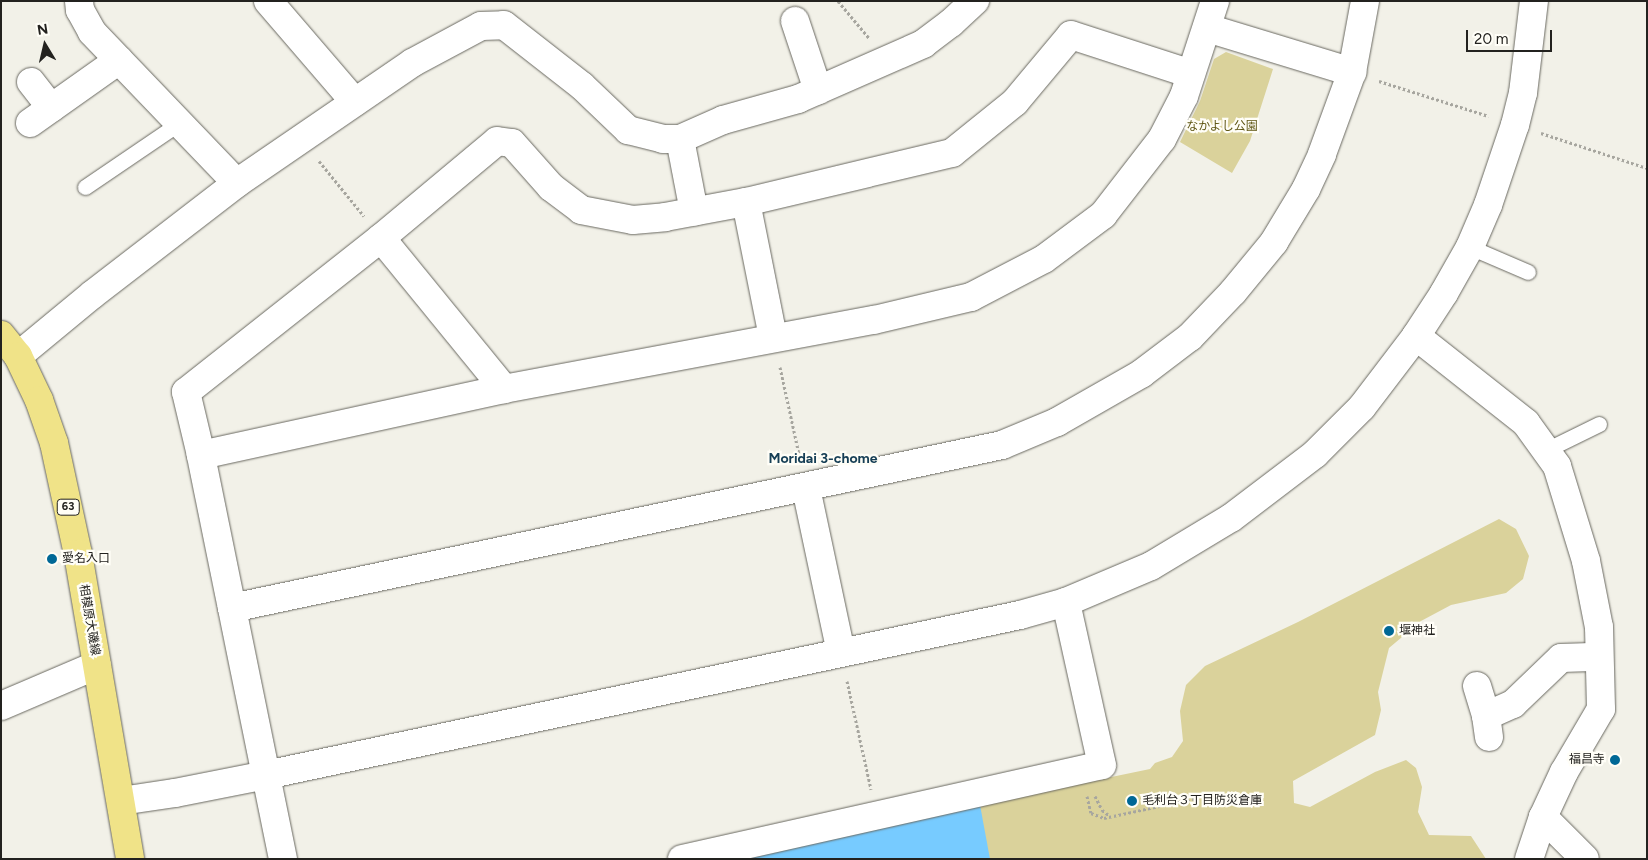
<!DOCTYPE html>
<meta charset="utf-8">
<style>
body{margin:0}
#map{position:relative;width:1648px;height:860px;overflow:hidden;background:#f2f1e8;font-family:Figtree,"Noto Sans JP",sans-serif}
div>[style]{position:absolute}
.green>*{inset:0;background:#dad29b}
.water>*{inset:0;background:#77cbff}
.path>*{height:3px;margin-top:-1.5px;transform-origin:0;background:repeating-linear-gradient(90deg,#a7a69f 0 2.5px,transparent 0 5px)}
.roads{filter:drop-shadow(0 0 1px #696860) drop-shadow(0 0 1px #696860)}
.service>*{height:15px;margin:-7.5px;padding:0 7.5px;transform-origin:7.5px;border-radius:7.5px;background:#fff}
.minor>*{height:28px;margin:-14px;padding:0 14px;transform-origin:14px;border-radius:14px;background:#fff}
.tertiary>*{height:28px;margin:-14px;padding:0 14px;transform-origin:14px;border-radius:14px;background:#fff}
.primary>*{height:28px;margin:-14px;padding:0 14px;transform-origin:14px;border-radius:14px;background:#f0e388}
.dots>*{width:14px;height:14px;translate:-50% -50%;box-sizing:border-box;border:2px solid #fffef7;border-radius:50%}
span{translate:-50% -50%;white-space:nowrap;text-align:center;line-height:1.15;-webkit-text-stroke:4.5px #fffef7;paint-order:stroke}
.shield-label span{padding:1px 4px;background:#fffef7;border:1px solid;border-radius:4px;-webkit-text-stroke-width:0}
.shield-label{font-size:11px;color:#23221f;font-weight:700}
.park-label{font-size:12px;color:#5f5614}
.poi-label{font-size:12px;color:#23221f}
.left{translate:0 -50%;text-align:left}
.right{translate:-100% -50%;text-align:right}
.street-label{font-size:12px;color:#23221f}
.neighbourhood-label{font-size:14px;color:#173f56;font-weight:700}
.frame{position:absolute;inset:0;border:2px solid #23221f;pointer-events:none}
.north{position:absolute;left:20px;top:20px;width:50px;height:50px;-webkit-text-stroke:4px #fffef7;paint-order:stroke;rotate:351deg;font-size:14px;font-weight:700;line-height:20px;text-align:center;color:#23221f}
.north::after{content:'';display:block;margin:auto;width:18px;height:22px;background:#23221f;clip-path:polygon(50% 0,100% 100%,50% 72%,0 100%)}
.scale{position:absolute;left:1466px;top:30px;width:86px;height:22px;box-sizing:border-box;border:2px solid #23221f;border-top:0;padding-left:6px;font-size:15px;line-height:18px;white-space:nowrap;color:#23221f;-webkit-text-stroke:4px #fffef7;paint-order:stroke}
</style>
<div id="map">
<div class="green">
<i style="clip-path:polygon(1226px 52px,1273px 69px,1250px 141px,1232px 173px,1180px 142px,1200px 101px,1214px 59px)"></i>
<i style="clip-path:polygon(1499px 519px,1516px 529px,1529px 556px,1523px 579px,1506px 593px,1451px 605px,1421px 621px,1389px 648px,1378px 692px,1381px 710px,1375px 735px,1293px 781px,1294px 803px,1310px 807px,1375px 772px,1406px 760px,1416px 768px,1422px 787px,1418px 812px,1429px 835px,1471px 836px,1486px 859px,858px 859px,982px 806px,981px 804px,1150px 769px,1155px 763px,1172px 757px,1183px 741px,1180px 711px,1186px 685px,1205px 666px,1298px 622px)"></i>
</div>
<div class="water">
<i style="clip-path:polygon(980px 805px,990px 859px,721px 859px)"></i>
</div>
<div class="path">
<i style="left:838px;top:1px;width:48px;rotate:50deg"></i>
<i style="left:1379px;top:81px;width:115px;rotate:17.7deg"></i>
<i style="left:1541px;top:133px;width:112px;rotate:18.3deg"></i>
<i style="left:319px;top:161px;width:71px;rotate:50.7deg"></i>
<i style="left:780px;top:367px;width:94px;rotate:77.7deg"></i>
<i style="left:847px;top:681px;width:111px;rotate:77.5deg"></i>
<i style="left:1087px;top:796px;width:17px;rotate:77deg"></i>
<i style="left:1091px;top:813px;width:14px;rotate:21deg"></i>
<i style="left:1104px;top:818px;width:119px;rotate:-12.2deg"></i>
<i style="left:1095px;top:796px;width:16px;rotate:63deg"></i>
<i style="left:1102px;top:810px;width:10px;rotate:37deg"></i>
</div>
<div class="roads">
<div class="service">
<i style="left:85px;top:187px;width:114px;rotate:-34.2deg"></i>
<i style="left:1470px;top:247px;width:63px;rotate:23.3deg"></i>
<i style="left:1546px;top:450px;width:59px;rotate:-26.1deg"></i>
</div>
<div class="minor">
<i style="left:79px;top:1px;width:9px;rotate:84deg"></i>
<i style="left:80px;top:10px;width:25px;rotate:61deg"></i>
<i style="left:92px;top:32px;width:209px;rotate:46.2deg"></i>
<i style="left:268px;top:1px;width:133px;rotate:49.3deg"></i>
<i style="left:795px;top:21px;width:73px;rotate:71.6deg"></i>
<i style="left:1207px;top:28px;width:152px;rotate:16.9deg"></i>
<i style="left:31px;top:82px;width:33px;rotate:52deg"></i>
<i style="left:30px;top:123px;width:109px;rotate:-35.3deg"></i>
<i style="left:680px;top:139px;width:74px;rotate:79.1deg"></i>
<i style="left:746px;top:202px;width:138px;rotate:78.7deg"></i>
<i style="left:381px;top:238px;width:195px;rotate:50.8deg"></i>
<i style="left:1416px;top:336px;width:140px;rotate:38.3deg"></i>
<i style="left:1526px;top:423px;width:53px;rotate:54.2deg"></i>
<i style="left:1557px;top:466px;width:99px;rotate:73deg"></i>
<i style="left:1586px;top:561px;width:67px;rotate:78.9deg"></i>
<i style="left:1599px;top:627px;width:82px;rotate:88.6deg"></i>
<i style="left:1601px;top:709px;width:73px;rotate:120.4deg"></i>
<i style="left:1564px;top:772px;width:50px;rotate:115deg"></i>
<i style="left:1543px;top:817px;width:44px;rotate:108.4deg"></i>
<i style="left:18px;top:356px;width:97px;rotate:-39.6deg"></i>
<i style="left:93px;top:294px;width:182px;rotate:-37.6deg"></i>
<i style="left:237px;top:183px;width:212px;rotate:-34.4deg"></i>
<i style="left:412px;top:63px;width:78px;rotate:-28.2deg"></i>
<i style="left:481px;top:26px;width:23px;rotate:-2deg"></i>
<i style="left:504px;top:25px;width:99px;rotate:38deg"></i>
<i style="left:582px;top:86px;width:64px;rotate:43.7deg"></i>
<i style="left:628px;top:130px;width:36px;rotate:14deg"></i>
<i style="left:663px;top:139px;width:17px"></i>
<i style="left:680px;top:139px;width:47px;rotate:-23.8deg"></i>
<i style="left:723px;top:120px;width:78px;rotate:-15.6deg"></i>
<i style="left:798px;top:99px;width:137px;rotate:-23.7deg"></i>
<i style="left:923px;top:44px;width:35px;rotate:-37deg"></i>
<i style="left:951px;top:23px;width:33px;rotate:-43deg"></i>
<i style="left:201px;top:455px;width:65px;rotate:-103.4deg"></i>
<i style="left:186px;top:392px;width:248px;rotate:-38.3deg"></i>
<i style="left:381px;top:238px;width:151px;rotate:-39.9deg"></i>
<i style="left:497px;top:141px;width:15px;rotate:8deg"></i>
<i style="left:512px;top:143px;width:59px;rotate:48.4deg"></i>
<i style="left:551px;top:187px;width:38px;rotate:37deg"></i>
<i style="left:581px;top:210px;width:53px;rotate:10.9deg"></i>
<i style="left:633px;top:220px;width:32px;rotate:-5deg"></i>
<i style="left:665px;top:217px;width:82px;rotate:-10.5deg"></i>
<i style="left:746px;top:202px;width:212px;rotate:-13.4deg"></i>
<i style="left:952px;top:153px;width:81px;rotate:-39deg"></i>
<i style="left:1015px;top:102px;width:87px;rotate:-50.1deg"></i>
<i style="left:1071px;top:35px;width:126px;rotate:18deg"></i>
<i style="left:806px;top:488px;width:168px;rotate:78deg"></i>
<i style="left:232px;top:608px;width:787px;rotate:-11.95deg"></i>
<i style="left:1002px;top:445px;width:60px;rotate:-22.7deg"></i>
<i style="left:1057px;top:422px;width:97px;rotate:-29.7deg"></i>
<i style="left:1141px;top:374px;width:61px;rotate:-37.1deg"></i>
<i style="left:1190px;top:337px;width:62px;rotate:-46.3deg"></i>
<i style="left:1233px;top:292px;width:65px;rotate:-50.6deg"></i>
<i style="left:1274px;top:242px;width:62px;rotate:-58.9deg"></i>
<i style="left:1306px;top:189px;width:38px;rotate:-65deg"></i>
<i style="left:1322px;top:154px;width:87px;rotate:-69.9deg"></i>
<i style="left:1352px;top:72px;width:72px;rotate:-79.6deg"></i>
<i style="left:1477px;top:686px;width:31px;rotate:73deg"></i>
<i style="left:1px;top:706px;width:104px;rotate:-23.1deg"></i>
<i style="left:1489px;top:737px;width:21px;rotate:-98deg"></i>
<i style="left:1486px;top:716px;width:30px;rotate:-24deg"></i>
<i style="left:1513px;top:704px;width:66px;rotate:-43.8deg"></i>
<i style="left:1561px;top:658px;width:38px;rotate:-2deg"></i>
<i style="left:1543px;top:817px;width:59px;rotate:45deg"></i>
<i style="left:283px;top:859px;width:412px;rotate:-101.5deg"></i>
<i style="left:201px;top:455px;width:310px;rotate:-12.3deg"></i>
<i style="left:504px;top:389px;width:376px;rotate:-10.6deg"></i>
<i style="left:874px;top:320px;width:100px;rotate:-13.3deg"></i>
<i style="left:971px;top:297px;width:82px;rotate:-27.5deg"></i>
<i style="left:1044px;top:259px;width:74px;rotate:-36.7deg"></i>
<i style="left:1103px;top:215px;width:96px;rotate:-52.2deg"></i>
<i style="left:1162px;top:139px;width:48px;rotate:-62.9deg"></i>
<i style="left:1184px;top:96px;width:100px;rotate:-71.9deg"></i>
<i style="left:682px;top:859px;width:430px;rotate:-12.6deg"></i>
<i style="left:1102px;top:765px;width:167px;rotate:-102.5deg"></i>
</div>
<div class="tertiary">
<i style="left:121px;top:801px;width:55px;rotate:-8.4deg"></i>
<i style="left:175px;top:793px;width:93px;rotate:-11.2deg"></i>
<i style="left:266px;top:775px;width:771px;rotate:-11.98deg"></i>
<i style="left:1020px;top:615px;width:48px;rotate:-15.8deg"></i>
<i style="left:1066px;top:602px;width:92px;rotate:-23deg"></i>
<i style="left:1151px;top:566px;width:93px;rotate:-31deg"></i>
<i style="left:1231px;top:518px;width:106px;rotate:-37.3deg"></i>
<i style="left:1315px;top:454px;width:66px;rotate:-45deg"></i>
<i style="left:1362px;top:407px;width:89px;rotate:-52.7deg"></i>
<i style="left:1416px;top:336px;width:51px;rotate:-56.9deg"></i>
<i style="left:1444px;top:293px;width:53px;rotate:-60.5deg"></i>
<i style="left:1470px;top:247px;width:46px;rotate:-66.8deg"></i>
<i style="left:1488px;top:205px;width:84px;rotate:-71.4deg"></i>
<i style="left:1515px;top:125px;width:33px;rotate:-76deg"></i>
<i style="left:1523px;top:93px;width:93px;rotate:-83.2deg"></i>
</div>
<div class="primary">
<i style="left:1px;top:335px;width:27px;rotate:51deg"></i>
<i style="left:18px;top:356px;width:49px;rotate:64.5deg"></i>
<i style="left:39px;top:400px;width:46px;rotate:70.8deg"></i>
<i style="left:54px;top:443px;width:114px;rotate:77.8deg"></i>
<i style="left:78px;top:554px;width:309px;rotate:80.3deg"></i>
</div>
</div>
<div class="dots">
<i style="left:52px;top:559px;background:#006896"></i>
<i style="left:1389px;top:631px;background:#006896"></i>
<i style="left:1615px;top:760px;background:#006896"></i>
<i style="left:1132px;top:801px;background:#006896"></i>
</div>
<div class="shield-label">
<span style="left:68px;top:507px">63</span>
</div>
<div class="park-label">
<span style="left:1222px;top:127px">なかよし公園</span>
</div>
<div class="poi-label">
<span class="left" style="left:62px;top:559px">愛名入口</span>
<span class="left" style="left:1399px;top:631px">堰神社</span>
<span class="right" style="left:1605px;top:760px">福昌寺</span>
<span class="left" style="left:1142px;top:801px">毛利台３丁目防災倉庫</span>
</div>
<div class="street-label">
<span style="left:89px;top:620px;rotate:80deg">相模原大磯線</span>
</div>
<div class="neighbourhood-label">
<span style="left:823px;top:459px">Moridai 3-chome</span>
</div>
<div class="frame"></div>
<div class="north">N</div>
<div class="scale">20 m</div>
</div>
